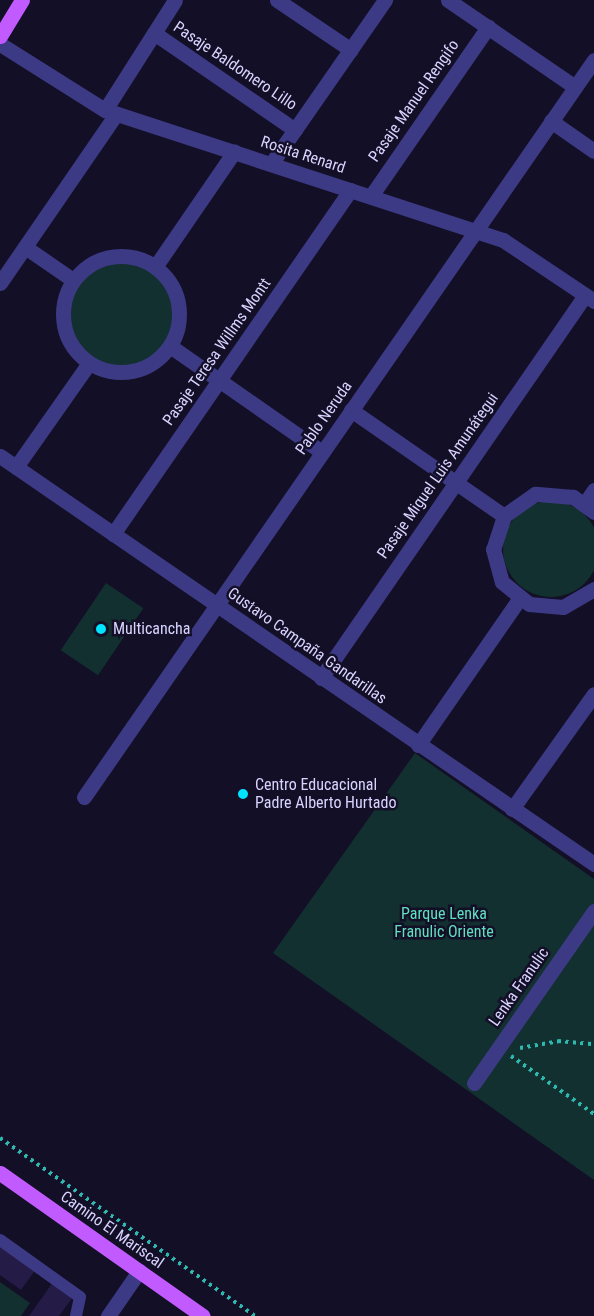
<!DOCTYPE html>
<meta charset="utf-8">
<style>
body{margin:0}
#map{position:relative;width:594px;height:1316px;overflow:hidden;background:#130f26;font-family:"Roboto Condensed",sans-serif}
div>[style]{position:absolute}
.green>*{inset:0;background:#12302f;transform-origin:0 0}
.round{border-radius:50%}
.building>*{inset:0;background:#241b47}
.path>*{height:4px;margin-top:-2px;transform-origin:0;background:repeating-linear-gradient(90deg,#2fb8b0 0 3px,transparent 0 7.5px)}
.service>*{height:12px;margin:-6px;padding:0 6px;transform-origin:6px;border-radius:6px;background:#3d3a85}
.minor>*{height:15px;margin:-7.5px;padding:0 7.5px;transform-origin:7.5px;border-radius:7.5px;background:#3d3a85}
.minor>.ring{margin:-7.5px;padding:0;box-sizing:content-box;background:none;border:15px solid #3d3a85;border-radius:50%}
.primary>*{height:15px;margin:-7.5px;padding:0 7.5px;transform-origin:7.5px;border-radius:7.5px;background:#c25bff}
.dots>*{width:16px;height:16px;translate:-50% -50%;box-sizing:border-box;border:3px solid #130f26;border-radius:50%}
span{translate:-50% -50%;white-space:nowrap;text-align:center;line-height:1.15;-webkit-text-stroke:5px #130f26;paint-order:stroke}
.street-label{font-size:16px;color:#d9d4ff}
.poi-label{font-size:16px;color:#d9d4ff}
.left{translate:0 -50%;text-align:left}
.park-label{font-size:16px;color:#5fe0c0}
</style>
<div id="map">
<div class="green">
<i class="round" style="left:70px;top:262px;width:104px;height:104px"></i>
<i class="round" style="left:503px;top:501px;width:96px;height:96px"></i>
<i style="left:106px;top:583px;width:45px;height:81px;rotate:34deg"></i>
<i style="clip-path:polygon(415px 753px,594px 879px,594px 1180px,273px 953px)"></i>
<i style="clip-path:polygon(0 1282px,30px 1303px,21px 1316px,0 1316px)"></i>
</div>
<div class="building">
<i style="clip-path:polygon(0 1243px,36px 1269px,21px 1290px,0 1275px)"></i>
<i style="clip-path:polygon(53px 1282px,73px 1297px,59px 1316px,29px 1316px)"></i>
</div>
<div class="path">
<i style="left:520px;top:1048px;width:39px;rotate:-10deg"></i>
<i style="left:558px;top:1041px;width:36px;rotate:5deg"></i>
<i style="left:511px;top:1056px;width:101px;rotate:34.9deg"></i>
<i style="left:0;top:1138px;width:311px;rotate:34.9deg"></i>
</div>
<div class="service">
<i style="left:0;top:1240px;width:98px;rotate:35.5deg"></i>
<i style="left:80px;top:1297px;width:19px;rotate:102deg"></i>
</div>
<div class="minor">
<i style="left:277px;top:0;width:89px;rotate:34deg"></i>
<i style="left:448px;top:0;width:154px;rotate:34.4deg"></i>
<i style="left:154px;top:33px;width:171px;rotate:34.5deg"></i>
<i style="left:0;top:44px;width:124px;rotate:32.2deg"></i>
<i style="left:105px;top:110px;width:419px;rotate:18.1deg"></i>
<i style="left:503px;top:240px;width:110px;rotate:33.8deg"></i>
<i style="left:105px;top:110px;width:130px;rotate:-57.5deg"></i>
<i style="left:551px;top:121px;width:52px;rotate:34.9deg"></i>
<i style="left:271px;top:164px;width:200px;rotate:-55.2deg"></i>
<i style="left:371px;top:196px;width:206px;rotate:-55.3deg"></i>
<i style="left:25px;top:247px;width:58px;rotate:34.5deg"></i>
<i class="ring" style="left:63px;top:256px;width:101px;height:101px"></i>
<i style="left:155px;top:267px;width:140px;rotate:-55.5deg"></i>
<i style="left:0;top:283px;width:205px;rotate:-55.5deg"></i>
<i style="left:170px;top:346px;width:185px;rotate:34.9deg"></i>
<i style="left:351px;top:410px;width:186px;rotate:34.7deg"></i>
<i style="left:0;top:456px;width:721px;rotate:34.48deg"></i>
<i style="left:16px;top:467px;width:127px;rotate:-54.9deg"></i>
<i style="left:585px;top:503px;width:16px;rotate:-55deg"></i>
<i style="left:594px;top:512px;width:26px;rotate:-144deg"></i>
<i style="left:573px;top:497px;width:38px;rotate:-175deg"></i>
<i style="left:535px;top:494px;width:38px;rotate:145deg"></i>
<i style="left:504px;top:516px;width:35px;rotate:108deg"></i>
<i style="left:493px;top:549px;width:34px;rotate:75deg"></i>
<i style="left:502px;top:582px;width:35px;rotate:39deg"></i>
<i style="left:529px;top:604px;width:34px;rotate:5deg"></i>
<i style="left:563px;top:607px;width:36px;rotate:-30deg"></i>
<i style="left:113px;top:534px;width:418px;rotate:-55.4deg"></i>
<i style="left:321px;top:678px;width:465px;rotate:-55.4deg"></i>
<i style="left:418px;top:745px;width:178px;rotate:-55.3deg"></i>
<i style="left:84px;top:797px;width:896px;rotate:-55.32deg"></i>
<i style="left:512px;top:809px;width:141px;rotate:-54.5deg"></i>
<i style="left:474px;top:1083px;width:210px;rotate:-55.1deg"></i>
<i style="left:108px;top:1316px;width:55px;rotate:-55.4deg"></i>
</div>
<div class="primary">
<i style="left:0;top:36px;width:42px;rotate:-58.6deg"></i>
<i style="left:0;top:1173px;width:248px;rotate:35.2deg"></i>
</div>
<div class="dots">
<i style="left:101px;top:629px;background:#00e5ff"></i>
<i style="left:243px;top:794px;background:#00e5ff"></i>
</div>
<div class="street-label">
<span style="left:235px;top:66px;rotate:34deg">Pasaje Baldomero Lillo</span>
<span style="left:414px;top:101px;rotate:-55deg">Pasaje Manuel Rengifo</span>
<span style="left:303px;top:155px;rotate:18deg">Rosita Renard</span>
<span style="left:217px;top:352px;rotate:-55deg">Pasaje Teresa Willms Montt</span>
<span style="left:324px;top:418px;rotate:-55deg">Pablo Neruda</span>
<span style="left:438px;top:476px;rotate:-55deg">Pasaje Miguel Luis Amunátegui</span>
<span style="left:307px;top:646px;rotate:35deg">Gustavo Campaña Gandarillas</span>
<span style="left:519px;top:987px;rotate:-55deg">Lenka Franulic</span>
<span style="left:112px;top:1230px;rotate:35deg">Camino El Mariscal</span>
</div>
<div class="poi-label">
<span class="left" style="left:113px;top:629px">Multicancha</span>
<span class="left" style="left:255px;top:794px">Centro Educacional<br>Padre Alberto Hurtado</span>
</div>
<div class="park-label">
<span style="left:444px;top:923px">Parque Lenka<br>Franulic Oriente</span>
</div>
</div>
